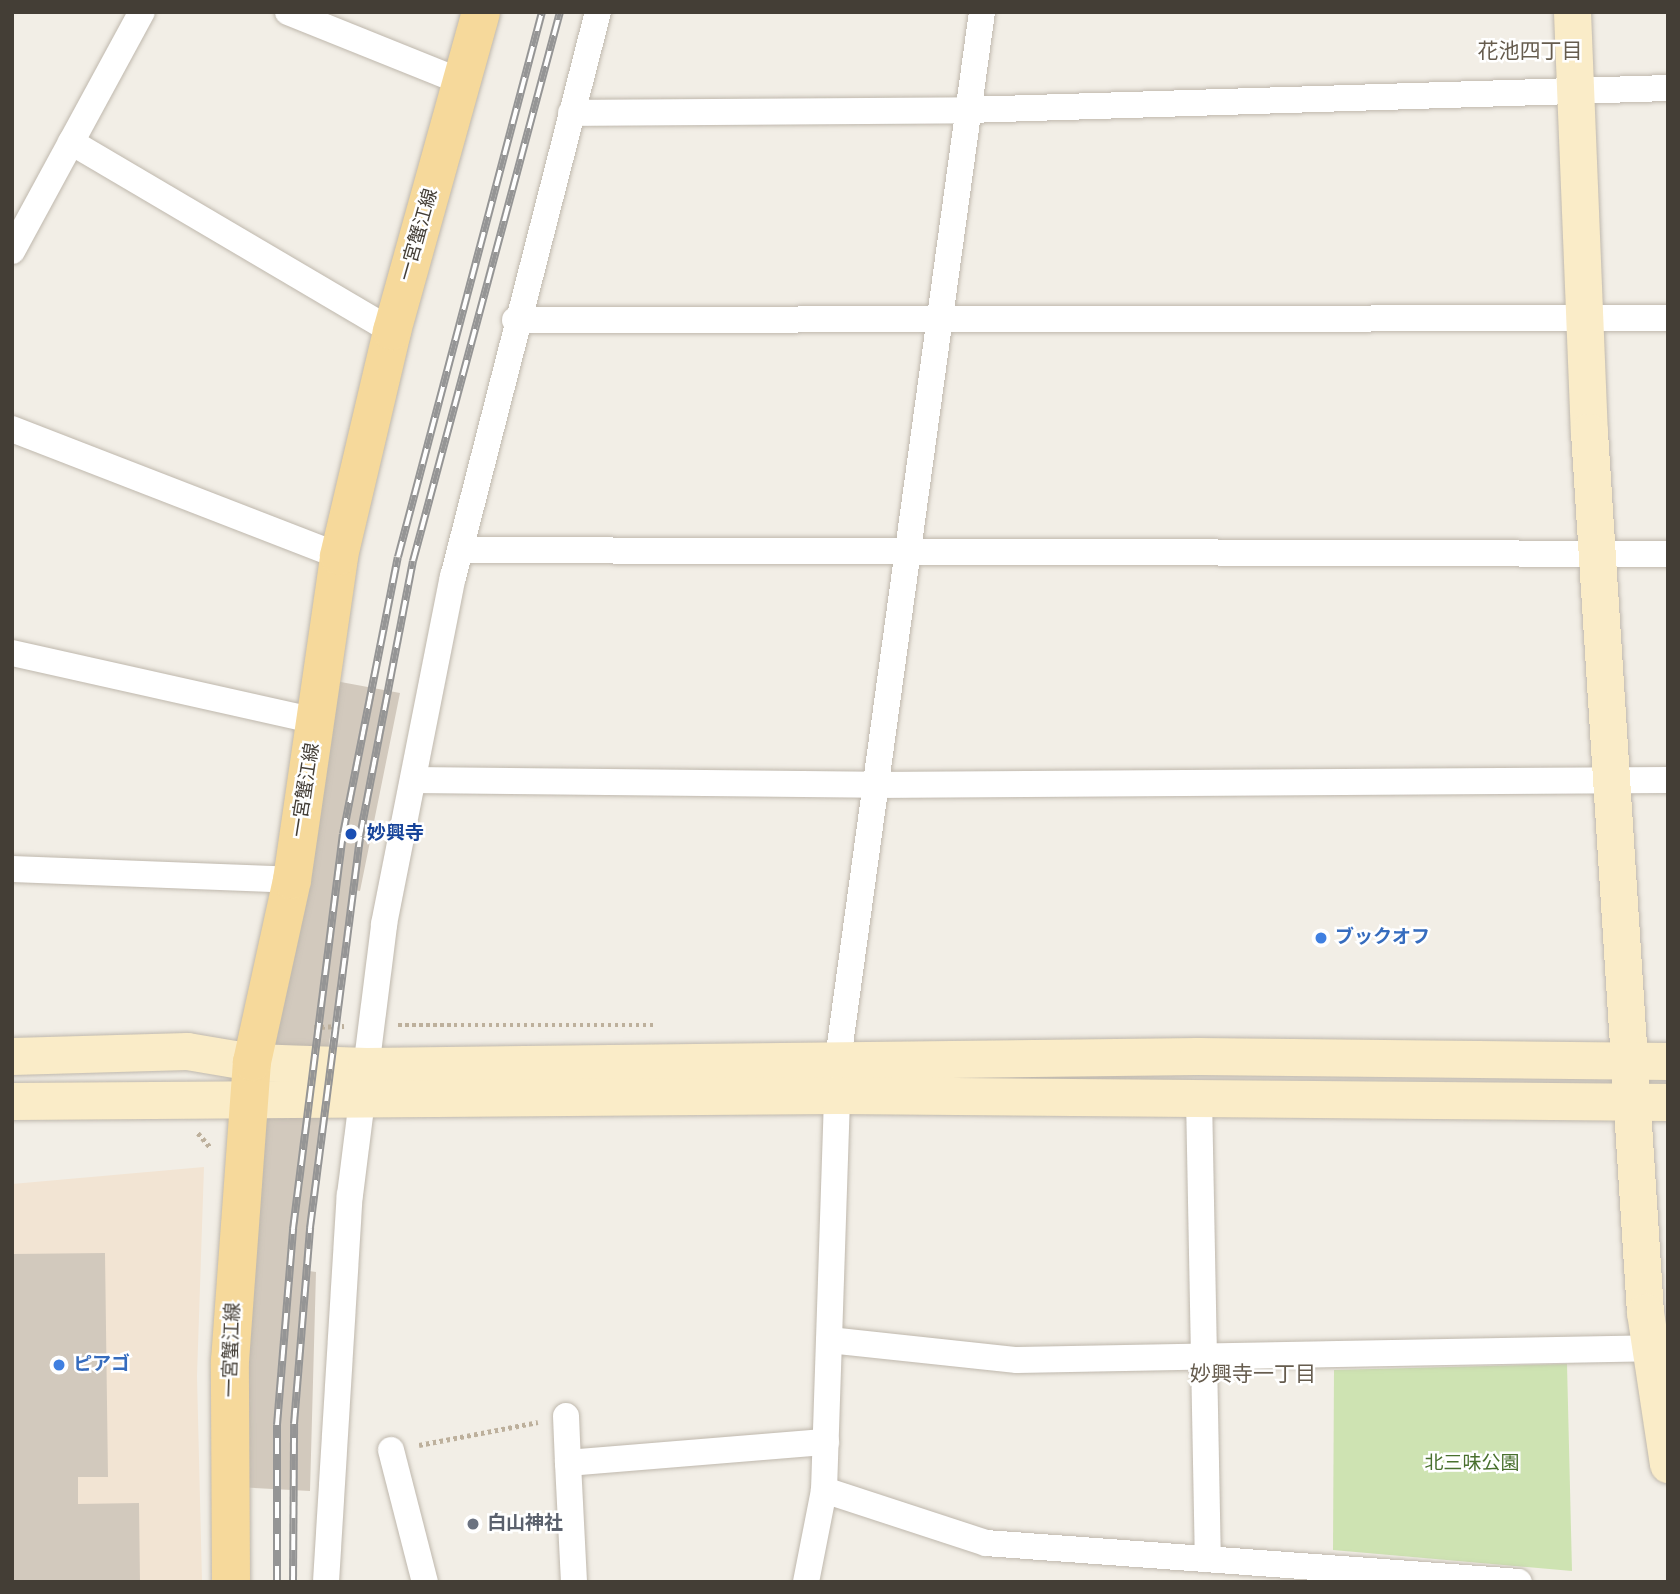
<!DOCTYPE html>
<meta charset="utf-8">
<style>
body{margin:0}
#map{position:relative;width:1680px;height:1594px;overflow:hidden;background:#f2eee6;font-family:"Source Sans 3","Noto Sans JP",sans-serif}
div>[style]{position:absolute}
.commercial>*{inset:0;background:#f2e4d3}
.green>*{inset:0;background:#cee3b2}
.building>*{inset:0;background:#d2c9bd}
.path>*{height:4.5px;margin-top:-2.25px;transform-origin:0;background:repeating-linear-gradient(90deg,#bdb09c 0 3.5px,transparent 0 7px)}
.roads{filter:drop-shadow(0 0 2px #bfb8ad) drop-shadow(0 0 2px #bfb8ad)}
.street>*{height:26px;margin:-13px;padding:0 13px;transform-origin:13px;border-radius:13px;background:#fff}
.secondary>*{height:37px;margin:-18.5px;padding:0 18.5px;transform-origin:18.5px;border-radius:18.5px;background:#faecc8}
.primary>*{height:38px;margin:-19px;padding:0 19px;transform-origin:19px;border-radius:19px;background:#f6d99b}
.rail>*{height:8px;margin-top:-4px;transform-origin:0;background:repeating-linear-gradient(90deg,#fff 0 16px,#959595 0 32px);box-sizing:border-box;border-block:2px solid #959595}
.dots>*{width:19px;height:19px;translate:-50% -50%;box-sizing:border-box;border:4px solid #fff;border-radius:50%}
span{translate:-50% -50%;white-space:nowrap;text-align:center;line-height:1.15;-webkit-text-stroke:5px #fff;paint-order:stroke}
.street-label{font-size:19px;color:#443e36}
.transit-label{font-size:19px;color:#164399;font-weight:700}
.left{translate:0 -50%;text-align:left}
.shop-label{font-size:19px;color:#366cbe;font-weight:700}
.park-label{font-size:19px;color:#49702e}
.worship-label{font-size:19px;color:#5b616d;font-weight:700}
.neighbourhood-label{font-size:21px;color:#665c4e}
.frame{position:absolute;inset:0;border:14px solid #443e36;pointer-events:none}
</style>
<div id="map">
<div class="commercial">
<i style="clip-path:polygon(204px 1167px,197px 1376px,202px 1582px,12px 1582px,12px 1184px)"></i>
</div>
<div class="green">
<i style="clip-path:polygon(1567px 1364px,1572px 1571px,1333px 1550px,1334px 1370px)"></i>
</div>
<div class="building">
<i style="clip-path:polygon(330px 680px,400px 693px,360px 891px,354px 890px,323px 1080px,309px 1271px,316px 1272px,310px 1491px,238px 1487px,237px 1381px,275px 1033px)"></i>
<i style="clip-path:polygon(105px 1253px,108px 1477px,78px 1477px,78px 1504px,139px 1503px,140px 1582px,12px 1582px,12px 1254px)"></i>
</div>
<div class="path">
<i style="left:398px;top:1025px;width:257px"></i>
<i style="left:314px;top:1027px;width:30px;rotate:-2deg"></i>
<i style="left:198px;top:1133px;width:20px;rotate:49deg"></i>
<i style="left:419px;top:1445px;width:121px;rotate:-10.9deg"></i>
</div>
<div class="roads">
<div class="street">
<i style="left:288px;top:12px;width:188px;rotate:21.9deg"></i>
<i style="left:571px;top:113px;width:397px;rotate:-0.4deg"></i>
<i style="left:968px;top:110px;width:700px;rotate:-1.8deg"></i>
<i style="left:71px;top:142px;width:373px;rotate:30.5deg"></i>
<i style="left:12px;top:251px;width:272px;rotate:-61.5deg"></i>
<i style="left:515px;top:320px;width:1153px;rotate:-0.1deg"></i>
<i style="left:12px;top:429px;width:351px;rotate:21.2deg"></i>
<i style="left:460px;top:550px;width:1208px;rotate:0.19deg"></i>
<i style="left:12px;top:653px;width:312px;rotate:12.6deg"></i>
<i style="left:413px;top:780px;width:462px;rotate:0.6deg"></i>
<i style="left:875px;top:785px;width:793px;rotate:-0.36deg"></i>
<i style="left:12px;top:869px;width:280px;rotate:2.2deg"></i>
<i style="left:1199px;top:1097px;width:462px;rotate:88.9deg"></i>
<i style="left:829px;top:1340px;width:189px;rotate:6.1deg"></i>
<i style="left:1017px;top:1360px;width:649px;rotate:-1.06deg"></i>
<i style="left:566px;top:1416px;width:47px;rotate:87.6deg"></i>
<i style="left:391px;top:1450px;width:136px;rotate:75.6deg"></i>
<i style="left:824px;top:1490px;width:170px;rotate:18.1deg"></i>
<i style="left:986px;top:1543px;width:534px;rotate:4.18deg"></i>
<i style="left:326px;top:1582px;width:388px;rotate:-86.5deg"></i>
<i style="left:350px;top:1195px;width:273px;rotate:-82.8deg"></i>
<i style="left:384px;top:924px;width:354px;rotate:-78.8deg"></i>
<i style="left:453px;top:577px;width:583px;rotate:-75.61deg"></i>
<i style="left:574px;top:1582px;width:119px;rotate:-92.9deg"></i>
<i style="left:568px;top:1463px;width:259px;rotate:-4.7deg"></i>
<i style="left:806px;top:1582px;width:94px;rotate:-78.9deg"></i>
<i style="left:824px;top:1490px;width:431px;rotate:-88.1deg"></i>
<i style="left:838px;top:1059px;width:1057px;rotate:-82.17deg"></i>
</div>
<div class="secondary">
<i style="left:1572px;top:12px;width:420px;rotate:87.7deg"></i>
<i style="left:1589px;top:432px;width:882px;rotate:86.36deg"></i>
<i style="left:1645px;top:1312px;width:154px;rotate:81.4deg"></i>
<i style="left:12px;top:1056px;width:175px;rotate:-1.6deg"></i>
<i style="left:187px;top:1051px;width:66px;rotate:9.6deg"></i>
<i style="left:252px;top:1062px;width:114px;rotate:2deg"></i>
<i style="left:366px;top:1066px;width:832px;rotate:-0.69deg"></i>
<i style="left:1198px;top:1056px;width:470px;rotate:0.6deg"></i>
<i style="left:12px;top:1101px;width:825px;rotate:-0.42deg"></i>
<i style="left:837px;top:1095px;width:831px;rotate:0.48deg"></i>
</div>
<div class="primary">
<i style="left:231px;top:1582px;width:221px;rotate:-90.3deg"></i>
<i style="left:230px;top:1361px;width:300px;rotate:-85.8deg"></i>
<i style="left:252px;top:1062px;width:186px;rotate:-77.6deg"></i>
<i style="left:292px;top:880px;width:327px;rotate:-81.7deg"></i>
<i style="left:339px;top:556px;width:231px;rotate:-76.7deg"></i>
<i style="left:392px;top:331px;width:331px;rotate:-74.4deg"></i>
</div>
</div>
<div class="rail">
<i style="left:277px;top:1582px;width:157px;rotate:-90deg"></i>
<i style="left:277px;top:1425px;width:197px;rotate:-85.3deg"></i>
<i style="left:293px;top:1229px;width:398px;rotate:-82.8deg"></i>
<i style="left:343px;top:834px;width:282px;rotate:-78.8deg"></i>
<i style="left:398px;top:557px;width:564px;rotate:-75.2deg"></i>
<i style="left:293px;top:1582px;width:158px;rotate:-89.6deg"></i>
<i style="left:294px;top:1424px;width:197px;rotate:-85.3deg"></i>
<i style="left:310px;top:1228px;width:395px;rotate:-82.7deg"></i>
<i style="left:360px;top:836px;width:280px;rotate:-79.1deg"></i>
<i style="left:413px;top:561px;width:568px;rotate:-75.01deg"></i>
</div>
<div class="dots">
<i style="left:351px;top:834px;background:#1a4fb4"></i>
<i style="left:1321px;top:938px;background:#3f7fe0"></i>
<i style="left:59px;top:1365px;background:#3f7fe0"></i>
<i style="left:473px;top:1524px;background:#6b7280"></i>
</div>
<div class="street-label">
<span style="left:419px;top:235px;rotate:-74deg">一宮蟹江線</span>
<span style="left:306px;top:790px;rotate:-81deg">一宮蟹江線</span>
<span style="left:232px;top:1350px;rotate:-88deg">一宮蟹江線</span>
</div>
<div class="transit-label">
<span class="left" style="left:367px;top:834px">妙興寺</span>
</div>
<div class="shop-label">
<span class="left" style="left:1335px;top:938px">ブックオフ</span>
<span class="left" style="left:73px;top:1365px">ピアゴ</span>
</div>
<div class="park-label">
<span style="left:1472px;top:1464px">北三味公園</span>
</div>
<div class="worship-label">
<span class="left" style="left:487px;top:1524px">白山神社</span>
</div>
<div class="neighbourhood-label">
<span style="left:1530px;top:51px">花池四丁目</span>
<span style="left:1253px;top:1374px">妙興寺一丁目</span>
</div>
<div class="frame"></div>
</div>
